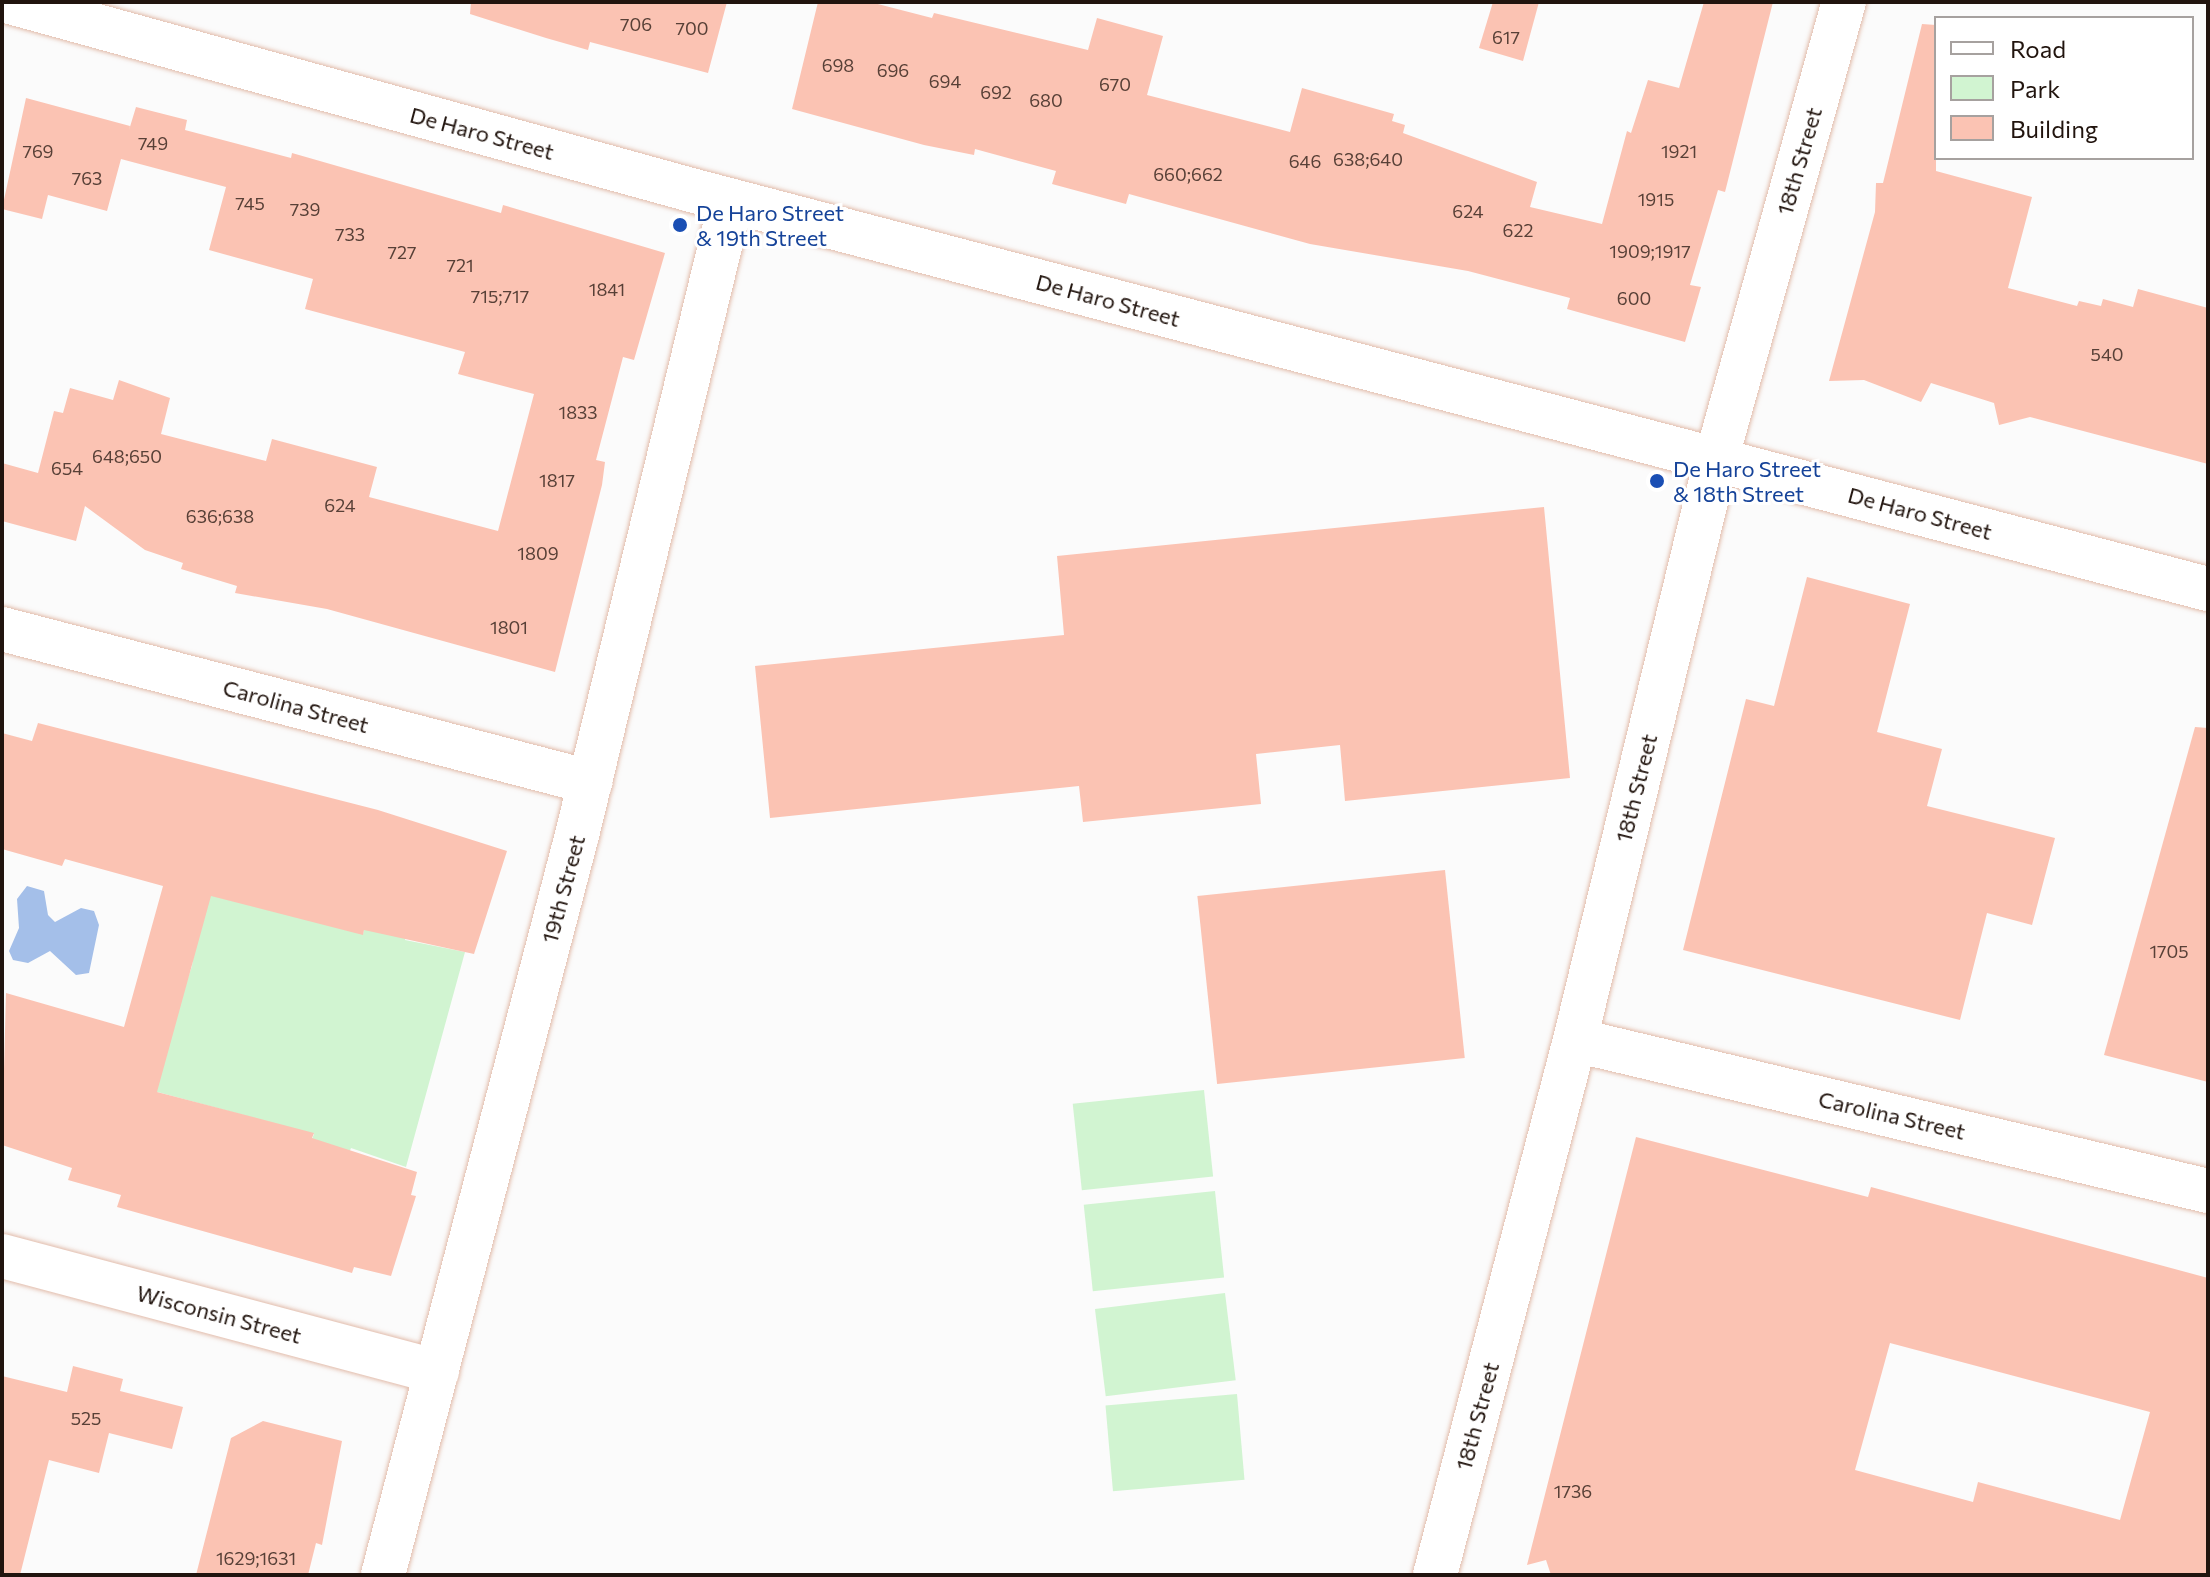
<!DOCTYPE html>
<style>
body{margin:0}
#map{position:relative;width:2210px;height:1577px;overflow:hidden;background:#fbfbfb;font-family:Commissioner,sans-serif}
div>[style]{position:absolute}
.green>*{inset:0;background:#d1f4d1;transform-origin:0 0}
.water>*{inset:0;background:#a4bfe9}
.building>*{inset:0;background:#fbc3b3;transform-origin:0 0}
.roads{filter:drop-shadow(0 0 2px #e2bcab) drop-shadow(0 0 2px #e2bcab)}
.minor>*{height:44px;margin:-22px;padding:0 22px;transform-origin:22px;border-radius:22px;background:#fff}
.dots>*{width:22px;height:22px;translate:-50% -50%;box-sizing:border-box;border:4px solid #fff;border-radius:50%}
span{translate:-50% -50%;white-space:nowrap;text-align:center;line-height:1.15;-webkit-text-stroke:6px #fff;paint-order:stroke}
.number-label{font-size:18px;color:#584037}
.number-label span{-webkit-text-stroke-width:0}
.street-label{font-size:22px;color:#21140e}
.transit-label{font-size:22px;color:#164399}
.left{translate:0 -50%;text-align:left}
.frame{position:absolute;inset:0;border:4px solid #21140e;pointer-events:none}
.legend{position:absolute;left:1934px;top:16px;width:260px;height:144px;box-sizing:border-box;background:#fff;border:2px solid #a6a19f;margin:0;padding:10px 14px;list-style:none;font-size:24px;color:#21140e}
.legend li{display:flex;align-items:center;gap:16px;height:40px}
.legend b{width:40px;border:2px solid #a6a19f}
</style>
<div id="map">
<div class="green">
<i style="clip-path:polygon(202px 893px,363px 934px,366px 922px,406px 935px,405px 940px,465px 952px,406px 1167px,351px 1148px,349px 1153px,311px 1142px,314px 1134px,150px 1090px,192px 966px)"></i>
<i style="left:1204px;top:1090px;width:87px;height:132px;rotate:84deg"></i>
<i style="left:1215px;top:1191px;width:87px;height:132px;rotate:84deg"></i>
<i style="left:1225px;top:1293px;width:88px;height:131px;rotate:83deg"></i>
<i style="left:1237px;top:1394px;width:86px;height:132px;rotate:85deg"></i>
</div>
<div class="water">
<i style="clip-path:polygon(27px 886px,44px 891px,48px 915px,55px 922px,81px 908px,94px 911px,99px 925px,89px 973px,76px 975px,50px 951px,28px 963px,13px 960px,9px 951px,19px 928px,17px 899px)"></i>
</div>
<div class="building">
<i style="clip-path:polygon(471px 2px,727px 2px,708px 73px,590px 42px,588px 50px,546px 38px,470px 14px)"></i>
<i style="clip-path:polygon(818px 2px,870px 2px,932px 18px,934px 13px,1088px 50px,1097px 18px,1163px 36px,1147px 95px,1290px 132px,1302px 88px,1394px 114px,1392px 121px,1405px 125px,1403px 133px,1537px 182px,1530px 207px,1602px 224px,1627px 131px,1631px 133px,1648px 80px,1679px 88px,1704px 2px,1773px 2px,1725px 192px,1718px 190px,1690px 285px,1701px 287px,1685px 342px,1567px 309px,1570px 298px,1468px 271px,1310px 244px,1129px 194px,1126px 204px,1052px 184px,1056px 171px,975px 149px,974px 155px,924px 145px,792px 109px)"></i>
<i style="clip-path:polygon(1493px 2px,1539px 2px,1523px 61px,1479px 48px)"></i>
<i style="clip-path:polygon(1922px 24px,1936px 25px,1936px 171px,2032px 197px,2008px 288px,2077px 306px,2079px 301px,2101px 306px,2103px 299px,2133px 307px,2138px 289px,2208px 308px,2208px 464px,2030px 417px,1999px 425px,1994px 403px,1931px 383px,1921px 402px,1864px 380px,1829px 381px,1875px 212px,1876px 183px,1883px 183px)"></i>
<i style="clip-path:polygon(26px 98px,130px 126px,129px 130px,136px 107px,187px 120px,185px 130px,291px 158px,292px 153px,501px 213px,503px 205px,665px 253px,634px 360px,623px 357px,596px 460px,605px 462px,602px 485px,555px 672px,327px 609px,235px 593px,237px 586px,181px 569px,183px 563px,145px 550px,85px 506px,76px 541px,2px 521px,2px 463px,38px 473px,54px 411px,63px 413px,70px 388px,113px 400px,119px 380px,170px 398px,161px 434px,266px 461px,272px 439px,377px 467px,369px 497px,498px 531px,534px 394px,458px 374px,465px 352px,305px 309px,313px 279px,209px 250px,226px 187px,121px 159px,107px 211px,48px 195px,42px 219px,2px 209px)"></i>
<i style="clip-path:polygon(1544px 507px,1570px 778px,1345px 801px,1340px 745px,1256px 754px,1261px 804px,1083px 822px,1079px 786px,770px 818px,755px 666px,1064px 635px,1057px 556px)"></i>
<i style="clip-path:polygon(1807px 577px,1910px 604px,1877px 732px,1942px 749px,1927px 806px,2055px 838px,2032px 925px,1987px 913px,1960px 1020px,1683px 950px,1746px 699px,1774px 706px)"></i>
<i style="clip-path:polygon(38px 723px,378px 810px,507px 851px,474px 954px,364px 930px,363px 935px,211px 896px,157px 1092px,314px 1133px,312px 1138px,417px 1172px,411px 1195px,416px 1196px,391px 1276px,354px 1267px,352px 1273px,117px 1207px,121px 1195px,68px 1180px,72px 1168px,2px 1145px,6px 993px,124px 1027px,163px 886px,65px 859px,62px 866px,2px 849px,2px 733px,32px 741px)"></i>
<i style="clip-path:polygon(2195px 727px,2208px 728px,2208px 1082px,2104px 1055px)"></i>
<i style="left:1445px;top:870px;width:189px;height:249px;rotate:84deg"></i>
<i style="clip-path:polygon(evenodd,1636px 1137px,1868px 1197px,1871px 1187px,2208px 1278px,2208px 1575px,1551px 1575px,1546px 1560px,1527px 1565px,1636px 1137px,1890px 1343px,2150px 1412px,2120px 1520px,1978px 1482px,1973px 1502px,1855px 1470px,1890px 1343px)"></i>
<i style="clip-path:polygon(73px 1366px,123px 1379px,120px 1391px,183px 1407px,172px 1449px,109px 1433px,99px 1473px,49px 1460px,20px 1575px,2px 1575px,2px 1376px,67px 1392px)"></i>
<i style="clip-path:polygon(263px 1421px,342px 1441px,322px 1545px,316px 1543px,308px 1575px,196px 1575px,231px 1438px)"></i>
</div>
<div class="roads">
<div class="minor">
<i style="left:10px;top:2px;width:706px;rotate:15.43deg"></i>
<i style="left:691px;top:190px;width:1569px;rotate:14.74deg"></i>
<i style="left:2px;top:629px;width:608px;rotate:14.59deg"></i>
<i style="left:1575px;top:1040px;width:651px;rotate:13.42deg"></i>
<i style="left:2px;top:1256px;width:450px;rotate:14.9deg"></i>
<i style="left:383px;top:1575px;width:765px;rotate:-75.31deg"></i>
<i style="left:577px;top:835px;width:652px;rotate:-76.35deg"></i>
<i style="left:1435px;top:1575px;width:553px;rotate:-75.34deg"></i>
<i style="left:1575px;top:1040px;width:597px;rotate:-76.34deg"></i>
<i style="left:1716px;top:460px;width:476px;rotate:-74.4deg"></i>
</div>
</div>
<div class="dots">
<i style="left:680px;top:225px;background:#1a4fb4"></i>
<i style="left:1657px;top:481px;background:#1a4fb4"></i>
</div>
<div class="number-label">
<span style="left:636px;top:24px">706</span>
<span style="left:692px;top:28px">700</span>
<span style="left:1506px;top:37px">617</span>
<span style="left:838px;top:65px">698</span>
<span style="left:893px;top:70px">696</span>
<span style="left:945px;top:81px">694</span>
<span style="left:1115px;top:84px">670</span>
<span style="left:996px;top:92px">692</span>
<span style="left:1046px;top:100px">680</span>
<span style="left:153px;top:143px">749</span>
<span style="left:38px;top:151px">769</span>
<span style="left:1679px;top:151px">1921</span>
<span style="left:1368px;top:159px">638;640</span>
<span style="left:1305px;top:161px">646</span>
<span style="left:1188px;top:174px">660;662</span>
<span style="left:87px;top:178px">763</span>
<span style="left:1656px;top:199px">1915</span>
<span style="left:250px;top:203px">745</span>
<span style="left:305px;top:209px">739</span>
<span style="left:1468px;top:211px">624</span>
<span style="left:1518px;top:230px">622</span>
<span style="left:350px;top:234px">733</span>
<span style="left:1650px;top:251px">1909;1917</span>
<span style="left:402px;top:252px">727</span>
<span style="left:460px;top:265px">721</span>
<span style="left:607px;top:289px">1841</span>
<span style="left:500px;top:296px">715;717</span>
<span style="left:1634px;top:298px">600</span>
<span style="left:2107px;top:354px">540</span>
<span style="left:578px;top:412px">1833</span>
<span style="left:127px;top:456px">648;650</span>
<span style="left:67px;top:468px">654</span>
<span style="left:557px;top:480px">1817</span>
<span style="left:340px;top:505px">624</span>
<span style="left:220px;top:516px">636;638</span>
<span style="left:538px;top:553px">1809</span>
<span style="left:509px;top:627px">1801</span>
<span style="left:2169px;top:951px">1705</span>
<span style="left:86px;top:1418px">525</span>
<span style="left:1573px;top:1491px">1736</span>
<span style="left:256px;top:1558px">1629;1631</span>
</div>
<div class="street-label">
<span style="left:482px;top:133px;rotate:15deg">De Haro Street</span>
<span style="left:1799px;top:161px;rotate:-74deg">18th Street</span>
<span style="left:1108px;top:300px;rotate:15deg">De Haro Street</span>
<span style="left:1920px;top:513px;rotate:15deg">De Haro Street</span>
<span style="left:296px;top:706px;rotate:15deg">Carolina Street</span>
<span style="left:1636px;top:788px;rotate:-76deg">18th Street</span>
<span style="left:563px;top:889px;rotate:-75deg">19th Street</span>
<span style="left:1892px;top:1115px;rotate:13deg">Carolina Street</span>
<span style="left:219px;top:1314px;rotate:15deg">Wisconsin Street</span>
<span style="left:1477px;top:1416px;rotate:-75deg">18th Street</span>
</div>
<div class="transit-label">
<span class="left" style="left:696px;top:225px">De Haro Street<br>&amp; 19th Street</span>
<span class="left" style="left:1673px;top:481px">De Haro Street<br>&amp; 18th Street</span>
</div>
<div class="frame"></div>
<ul class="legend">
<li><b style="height:10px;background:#fff"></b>Road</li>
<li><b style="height:22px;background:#d1f4d1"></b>Park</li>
<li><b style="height:22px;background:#fbc3b3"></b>Building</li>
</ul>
</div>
